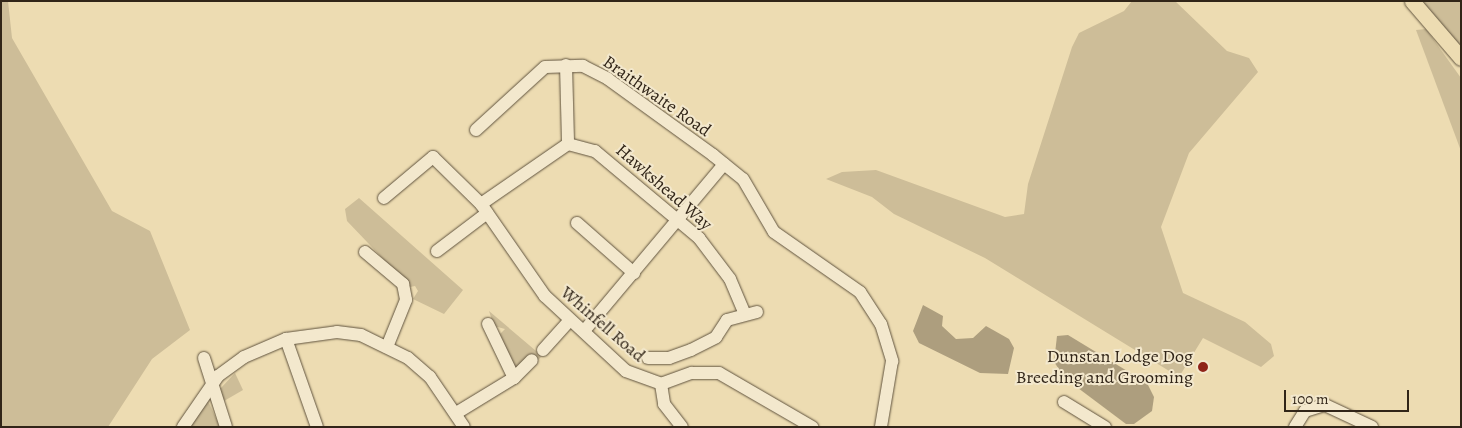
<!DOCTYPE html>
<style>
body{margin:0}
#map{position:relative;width:1462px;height:428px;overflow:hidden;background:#eddcb2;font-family:Alegreya,serif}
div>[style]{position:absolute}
.green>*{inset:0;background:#cdbd98}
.water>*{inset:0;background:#ad9e7e}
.roads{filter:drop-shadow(0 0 1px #60533e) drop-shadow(0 0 1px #60533e)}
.minor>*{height:12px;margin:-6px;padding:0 6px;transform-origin:6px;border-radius:6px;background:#f3e8cd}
.major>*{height:15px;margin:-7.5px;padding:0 7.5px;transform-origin:7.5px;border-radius:7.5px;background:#eddcb2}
.dots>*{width:14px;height:14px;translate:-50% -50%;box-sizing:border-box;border:2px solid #f3e8cd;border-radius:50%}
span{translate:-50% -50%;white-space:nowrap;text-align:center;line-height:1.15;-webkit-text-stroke:4px #f3e8cd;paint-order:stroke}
.street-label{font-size:18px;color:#312518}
.poi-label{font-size:18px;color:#312518}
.right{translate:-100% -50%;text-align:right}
.frame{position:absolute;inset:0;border:2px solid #312518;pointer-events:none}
.scale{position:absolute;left:1284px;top:390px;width:125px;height:22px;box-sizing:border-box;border:2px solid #312518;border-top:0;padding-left:6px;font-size:15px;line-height:18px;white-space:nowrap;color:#312518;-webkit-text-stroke:4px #f3e8cd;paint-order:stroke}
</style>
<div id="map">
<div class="green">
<i style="clip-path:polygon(1px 1px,8px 1px,12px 38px,112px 211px,150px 231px,190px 330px,152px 359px,108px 427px,1px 427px)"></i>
<i style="clip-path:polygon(1132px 1px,1175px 1px,1227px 51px,1249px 58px,1258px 72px,1189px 153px,1161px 227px,1183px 293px,1245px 322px,1271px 344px,1274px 356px,1261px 367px,1203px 338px,1179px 377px,985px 258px,894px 214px,872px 197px,826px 179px,842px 172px,876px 170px,1005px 217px,1024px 214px,1028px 184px,1072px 47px,1079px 33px,1124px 11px)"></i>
<i style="clip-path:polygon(1421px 1px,1461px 1px,1461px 52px)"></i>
<i style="clip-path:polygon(1426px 29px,1461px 78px,1461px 151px,1416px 30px)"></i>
<i style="clip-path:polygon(359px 198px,463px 290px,444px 314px,413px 299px,418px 291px,415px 286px,410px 287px,347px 221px,345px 209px)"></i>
<i style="clip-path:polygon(489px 311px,542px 356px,538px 360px,529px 354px,516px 369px,500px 334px,505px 329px,494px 326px)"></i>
<i style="clip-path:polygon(235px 373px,243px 390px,224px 401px,220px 389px)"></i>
<i style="clip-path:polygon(208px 401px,220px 427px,187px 427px)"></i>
</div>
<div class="water">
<i style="clip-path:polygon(923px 305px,943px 316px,942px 326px,956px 339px,973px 338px,986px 326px,1009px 339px,1014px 348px,1008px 374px,980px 373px,919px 343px,913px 331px)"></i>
<i style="clip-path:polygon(1068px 335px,1147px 383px,1154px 397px,1152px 411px,1134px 424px,1126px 424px,1066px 379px,1054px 362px,1057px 336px)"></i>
</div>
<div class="roads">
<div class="minor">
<i style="left:566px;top:65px;width:79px;rotate:88.5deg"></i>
<i style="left:476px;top:130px;width:93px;rotate:-42.4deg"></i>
<i style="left:545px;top:67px;width:38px;rotate:-2deg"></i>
<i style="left:583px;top:66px;width:28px;rotate:27deg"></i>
<i style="left:608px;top:79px;width:130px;rotate:35.9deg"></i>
<i style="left:713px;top:155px;width:38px;rotate:39deg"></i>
<i style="left:743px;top:179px;width:61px;rotate:59.7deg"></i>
<i style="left:774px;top:232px;width:105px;rotate:34.9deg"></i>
<i style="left:860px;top:292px;width:38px;rotate:57deg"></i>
<i style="left:881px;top:324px;width:39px;rotate:73deg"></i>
<i style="left:892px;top:361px;width:67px;rotate:99.5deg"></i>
<i style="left:384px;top:198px;width:64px;rotate:-39.9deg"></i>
<i style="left:433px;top:157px;width:67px;rotate:44.4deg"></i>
<i style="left:481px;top:204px;width:112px;rotate:55.2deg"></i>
<i style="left:545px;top:296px;width:110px;rotate:42.8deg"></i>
<i style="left:626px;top:371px;width:37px;rotate:20deg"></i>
<i style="left:661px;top:384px;width:33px;rotate:-20deg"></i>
<i style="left:692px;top:373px;width:27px"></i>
<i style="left:719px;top:373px;width:108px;rotate:30.1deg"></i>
<i style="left:481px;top:204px;width:106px;rotate:-34.6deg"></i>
<i style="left:568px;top:144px;width:28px;rotate:15deg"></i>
<i style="left:595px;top:151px;width:136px;rotate:39.9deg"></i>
<i style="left:699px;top:238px;width:51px;rotate:52.9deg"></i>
<i style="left:730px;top:279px;width:38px;rotate:67deg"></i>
<i style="left:577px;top:223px;width:76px;rotate:41.3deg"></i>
<i style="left:437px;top:251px;width:63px;rotate:-37.2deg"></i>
<i style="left:365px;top:252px;width:50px;rotate:40.1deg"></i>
<i style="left:403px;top:284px;width:16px;rotate:79deg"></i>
<i style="left:406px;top:300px;width:51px;rotate:112deg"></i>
<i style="left:488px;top:324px;width:60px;rotate:64.3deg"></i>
<i style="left:584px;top:331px;width:218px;rotate:-50deg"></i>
<i style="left:286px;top:339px;width:93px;rotate:70.6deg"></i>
<i style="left:543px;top:350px;width:39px;rotate:-48deg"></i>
<i style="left:204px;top:358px;width:72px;rotate:72.3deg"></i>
<i style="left:648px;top:358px;width:21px"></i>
<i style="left:669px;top:358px;width:23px;rotate:-20deg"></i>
<i style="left:691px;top:350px;width:28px;rotate:-27deg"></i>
<i style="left:716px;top:337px;width:20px;rotate:-57deg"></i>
<i style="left:727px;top:320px;width:31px;rotate:-15deg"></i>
<i style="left:661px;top:384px;width:20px;rotate:81deg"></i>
<i style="left:664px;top:404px;width:29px;rotate:52deg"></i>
<i style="left:1064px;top:402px;width:48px;rotate:31.4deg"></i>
<i style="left:458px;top:412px;width:66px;rotate:-31.3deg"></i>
<i style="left:514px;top:378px;width:25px;rotate:-45deg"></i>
<i style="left:183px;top:427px;width:62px;rotate:-55.5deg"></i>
<i style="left:218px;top:376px;width:32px;rotate:-36deg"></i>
<i style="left:244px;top:357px;width:46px;rotate:-23.2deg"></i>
<i style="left:286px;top:339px;width:51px;rotate:-7.8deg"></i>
<i style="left:337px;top:332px;width:24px;rotate:7deg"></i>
<i style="left:361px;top:335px;width:52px;rotate:26.1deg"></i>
<i style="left:408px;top:358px;width:29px;rotate:41deg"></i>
<i style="left:430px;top:377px;width:60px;rotate:55.8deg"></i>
<i style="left:1295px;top:427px;width:19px;rotate:-58deg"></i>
<i style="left:1305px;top:411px;width:21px;rotate:-17deg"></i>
<i style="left:1325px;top:405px;width:52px;rotate:25.1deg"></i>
</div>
<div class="major">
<i style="left:1412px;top:1px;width:75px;rotate:49.3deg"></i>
</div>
</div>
<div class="dots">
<i style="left:1203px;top:367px;background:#8f2418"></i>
</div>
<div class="street-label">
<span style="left:657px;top:96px;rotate:35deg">Braithwaite Road</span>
<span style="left:664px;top:187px;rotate:41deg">Hawkshead Way</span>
<span style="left:603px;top:324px;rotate:41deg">Whinfell Road</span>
</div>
<div class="poi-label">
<span class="right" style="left:1193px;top:367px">Dunstan Lodge Dog<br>Breeding and Grooming</span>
</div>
<div class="frame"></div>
<div class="scale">100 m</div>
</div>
